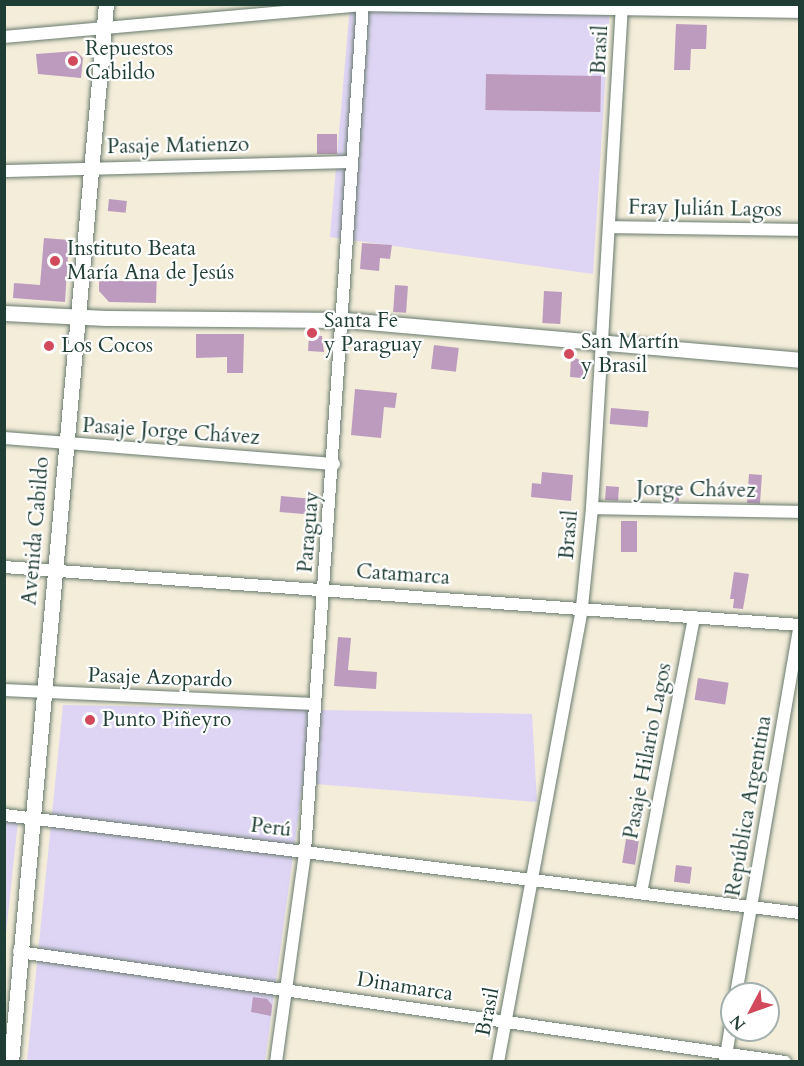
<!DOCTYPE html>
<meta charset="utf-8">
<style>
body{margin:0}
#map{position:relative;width:804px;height:1066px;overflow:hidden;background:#f3edda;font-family:Cardo,serif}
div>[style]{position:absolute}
.built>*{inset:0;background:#ded5f5}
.building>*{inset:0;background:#bd9bbf;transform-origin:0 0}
.roads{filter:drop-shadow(0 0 2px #697b6e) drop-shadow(0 0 2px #697b6e)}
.minor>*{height:12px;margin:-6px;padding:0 6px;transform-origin:6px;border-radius:6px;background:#fff}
.tertiary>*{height:15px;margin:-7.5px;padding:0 7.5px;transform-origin:7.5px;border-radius:7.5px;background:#fff}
.dots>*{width:16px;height:16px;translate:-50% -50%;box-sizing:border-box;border:3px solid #fff;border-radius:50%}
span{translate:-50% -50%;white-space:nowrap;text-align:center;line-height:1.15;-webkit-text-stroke:4.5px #fff;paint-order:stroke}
.poi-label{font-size:21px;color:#1f3d34}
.left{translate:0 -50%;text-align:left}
.street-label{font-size:21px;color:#1f3d34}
.frame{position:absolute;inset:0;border:6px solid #1f3d34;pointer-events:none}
.north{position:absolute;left:720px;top:982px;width:60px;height:60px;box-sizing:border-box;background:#fff;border:2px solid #a5b1ae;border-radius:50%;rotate:229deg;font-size:16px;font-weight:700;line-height:24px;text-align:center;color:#1f3d34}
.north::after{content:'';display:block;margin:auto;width:21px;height:27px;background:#d1495b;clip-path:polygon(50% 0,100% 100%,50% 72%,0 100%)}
</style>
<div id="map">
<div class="built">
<i style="clip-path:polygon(350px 5px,610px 5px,593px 274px,330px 237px)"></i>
<i style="clip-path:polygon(63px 705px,532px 714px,537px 802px,303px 783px,265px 1061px,27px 1062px)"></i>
<i style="clip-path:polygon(5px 820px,18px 821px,5px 943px)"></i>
</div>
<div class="building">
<i style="clip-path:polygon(676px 24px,707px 25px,706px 49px,691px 49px,690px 70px,674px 70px)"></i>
<i style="clip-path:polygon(76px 51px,83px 58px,81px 78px,38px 74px,36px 54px)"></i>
<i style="left:486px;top:74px;width:115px;height:36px;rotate:1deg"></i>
<i style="left:317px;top:134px;width:20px;height:20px"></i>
<i style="left:109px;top:199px;width:18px;height:12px;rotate:6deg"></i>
<i style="clip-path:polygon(44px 238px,69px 240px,65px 302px,13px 298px,14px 283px,40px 285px)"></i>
<i style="clip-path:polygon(362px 243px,392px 245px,390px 259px,380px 258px,379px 271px,360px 269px)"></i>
<i style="clip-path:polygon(145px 272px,157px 272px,156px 303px,109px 302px,99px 291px,99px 281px,145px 281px)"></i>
<i style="left:395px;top:285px;width:13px;height:27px;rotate:4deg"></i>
<i style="left:544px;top:291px;width:18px;height:32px;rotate:3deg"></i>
<i style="clip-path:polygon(196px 334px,244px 334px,243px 373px,227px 373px,227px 357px,196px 358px)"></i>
<i style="clip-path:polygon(309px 335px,322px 336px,324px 352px,308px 351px)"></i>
<i style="left:434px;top:345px;width:25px;height:24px;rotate:7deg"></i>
<i style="clip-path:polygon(571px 356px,584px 362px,583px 378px,570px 377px)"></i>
<i style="clip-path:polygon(355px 389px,397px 393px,395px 408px,384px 407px,381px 438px,351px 435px)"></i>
<i style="left:611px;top:408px;width:38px;height:16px;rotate:5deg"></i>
<i style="clip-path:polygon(542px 472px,573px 475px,571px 501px,531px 497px,532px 483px,541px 484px)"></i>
<i style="left:749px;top:474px;width:13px;height:29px;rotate:4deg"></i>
<i style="left:664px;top:484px;width:16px;height:17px;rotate:4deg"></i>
<i style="left:606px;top:486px;width:13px;height:14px;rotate:4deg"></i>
<i style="left:281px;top:496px;width:33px;height:16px;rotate:5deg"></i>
<i style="left:621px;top:521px;width:16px;height:31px"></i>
<i style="clip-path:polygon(734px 572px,749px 574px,743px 609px,733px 608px,734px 599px,730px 599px)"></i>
<i style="clip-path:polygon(338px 637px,351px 638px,348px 670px,377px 672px,376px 689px,334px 686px)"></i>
<i style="left:698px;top:678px;width:31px;height:22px;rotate:9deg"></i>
<i style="left:626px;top:839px;width:13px;height:24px;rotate:9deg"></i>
<i style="left:676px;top:865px;width:16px;height:17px;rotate:7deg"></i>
<i style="clip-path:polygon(253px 997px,267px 999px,272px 1005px,271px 1016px,251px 1012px)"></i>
</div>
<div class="roads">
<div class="minor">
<i style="left:4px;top:37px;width:360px;rotate:-5.1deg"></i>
<i style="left:363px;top:5px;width:437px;rotate:0.9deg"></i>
<i style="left:4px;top:171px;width:348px;rotate:-1.5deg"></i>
<i style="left:609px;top:227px;width:191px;rotate:0.9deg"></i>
<i style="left:4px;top:438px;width:331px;rotate:4.5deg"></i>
<i style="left:592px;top:508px;width:208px;rotate:1.1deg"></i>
<i style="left:4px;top:567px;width:798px;rotate:4.17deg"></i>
<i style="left:4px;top:690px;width:310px;rotate:2.6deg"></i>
<i style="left:4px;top:815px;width:802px;rotate:7.02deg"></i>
<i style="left:641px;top:893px;width:281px;rotate:-79.1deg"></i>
<i style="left:19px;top:952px;width:774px;rotate:8.17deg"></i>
<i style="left:736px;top:994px;width:375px;rotate:-80.2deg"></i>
<i style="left:276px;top:1062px;width:212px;rotate:-82.1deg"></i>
<i style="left:305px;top:852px;width:850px;rotate:-86.09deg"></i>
<i style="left:498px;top:1062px;width:463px;rotate:-79.5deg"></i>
<i style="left:582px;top:607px;width:100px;rotate:-84.2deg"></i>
<i style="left:592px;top:508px;width:505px;rotate:-86.59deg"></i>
<i style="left:725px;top:1062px;width:44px;rotate:-80.8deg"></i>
</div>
<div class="tertiary">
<i style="left:4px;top:313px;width:102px;rotate:2.8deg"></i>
<i style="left:106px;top:318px;width:238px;rotate:0.5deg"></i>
<i style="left:344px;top:320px;width:458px;rotate:5deg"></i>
<i style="left:11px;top:1062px;width:1062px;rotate:-84.87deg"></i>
</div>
</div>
<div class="dots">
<i style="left:73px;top:61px;background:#d1495b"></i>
<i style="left:55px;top:261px;background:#d1495b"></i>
<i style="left:312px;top:333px;background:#d1495b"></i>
<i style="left:49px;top:346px;background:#d1495b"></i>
<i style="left:569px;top:354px;background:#d1495b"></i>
<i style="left:90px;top:720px;background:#d1495b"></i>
</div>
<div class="poi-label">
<span class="left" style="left:85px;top:61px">Repuestos<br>Cabildo</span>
<span class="left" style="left:67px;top:261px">Instituto Beata<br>María Ana de Jesús</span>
<span class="left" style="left:324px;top:333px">Santa Fe<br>y Paraguay</span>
<span class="left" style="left:581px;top:354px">San Martín<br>y Brasil</span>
<span class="left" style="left:61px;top:346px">Los Cocos</span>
<span class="left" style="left:102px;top:720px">Punto Piñeyro</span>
</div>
<div class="street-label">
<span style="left:600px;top:50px;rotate:-87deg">Brasil</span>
<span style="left:178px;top:146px;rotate:-1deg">Pasaje Matienzo</span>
<span style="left:705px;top:209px;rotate:1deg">Fray Julián Lagos</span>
<span style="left:171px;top:432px;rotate:4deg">Pasaje Jorge Chávez</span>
<span style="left:696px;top:490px;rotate:1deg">Jorge Chávez</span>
<span style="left:36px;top:531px;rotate:-85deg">Avenida Cabildo</span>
<span style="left:309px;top:532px;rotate:-85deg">Paraguay</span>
<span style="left:569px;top:535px;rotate:-85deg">Brasil</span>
<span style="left:403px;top:575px;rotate:4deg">Catamarca</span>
<span style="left:160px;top:678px;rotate:2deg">Pasaje Azopardo</span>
<span style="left:648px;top:751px;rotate:-79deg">Pasaje Hilario Lagos</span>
<span style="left:749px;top:806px;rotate:-80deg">República Argentina</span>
<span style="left:271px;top:828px;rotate:7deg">Perú</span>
<span style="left:405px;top:987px;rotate:9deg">Dinamarca</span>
<span style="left:488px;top:1012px;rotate:-79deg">Brasil</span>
</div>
<div class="frame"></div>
<div class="north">N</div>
</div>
